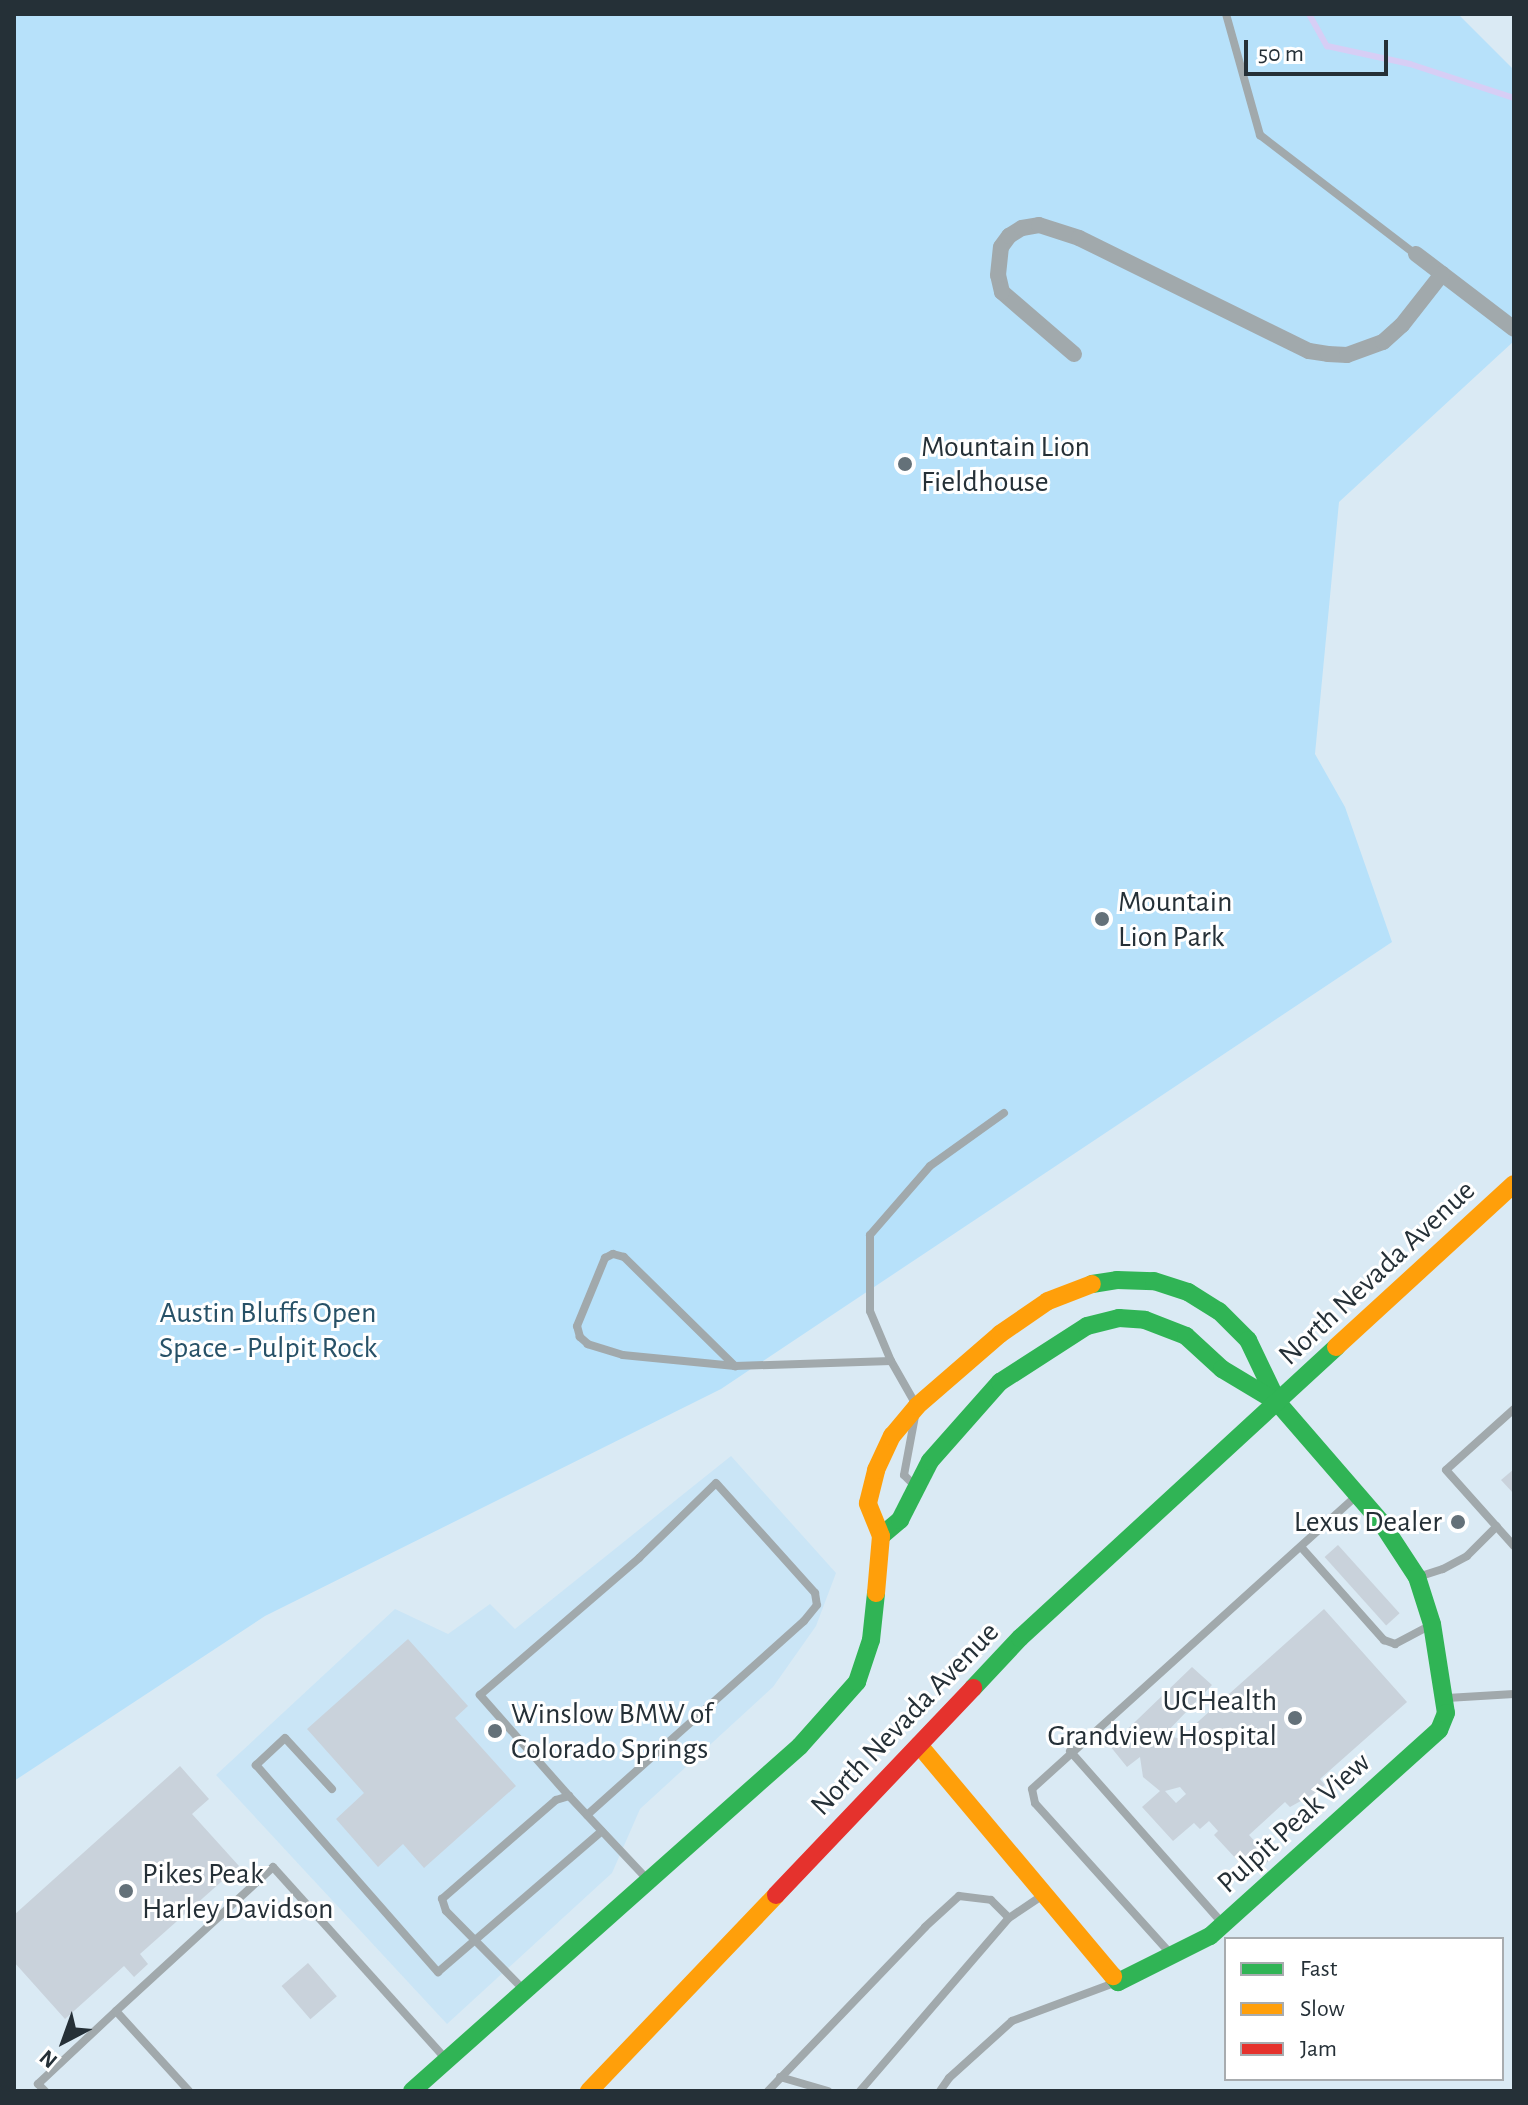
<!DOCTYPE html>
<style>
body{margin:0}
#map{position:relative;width:1528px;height:2105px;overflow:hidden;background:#daeaf4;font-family:"Alegreya Sans",sans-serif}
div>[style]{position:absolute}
.built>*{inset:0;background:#cae5f6}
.green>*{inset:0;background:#b7e1fa}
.stream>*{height:6px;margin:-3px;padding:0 3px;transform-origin:3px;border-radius:3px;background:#d7cef5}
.building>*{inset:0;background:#c9d2db;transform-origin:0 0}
.lane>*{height:8px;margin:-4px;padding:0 4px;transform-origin:4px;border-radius:4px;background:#a1a9ac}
.street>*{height:16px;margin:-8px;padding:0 8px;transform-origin:8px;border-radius:8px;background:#a1a9ac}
.fast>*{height:18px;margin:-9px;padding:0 9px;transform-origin:9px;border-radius:9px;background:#30b455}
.slow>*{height:18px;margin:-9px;padding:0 9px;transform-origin:9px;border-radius:9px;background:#ff9f0a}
.jam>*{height:18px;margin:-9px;padding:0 9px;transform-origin:9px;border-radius:9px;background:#e5322d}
.dots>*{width:22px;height:22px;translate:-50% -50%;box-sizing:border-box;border:4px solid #fff;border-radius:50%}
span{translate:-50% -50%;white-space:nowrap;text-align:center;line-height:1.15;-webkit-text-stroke:6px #fff;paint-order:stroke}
.poi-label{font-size:30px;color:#253037}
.left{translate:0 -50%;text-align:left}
.right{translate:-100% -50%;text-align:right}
.street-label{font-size:30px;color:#253037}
.park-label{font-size:30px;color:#275167}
.frame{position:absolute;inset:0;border:16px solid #253037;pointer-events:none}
.legend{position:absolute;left:1224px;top:1937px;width:280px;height:144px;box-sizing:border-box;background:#fff;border:2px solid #a8acaf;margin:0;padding:10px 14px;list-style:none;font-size:24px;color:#253037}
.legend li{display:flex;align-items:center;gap:16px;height:40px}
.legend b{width:40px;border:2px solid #a8acaf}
.north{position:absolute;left:24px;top:2001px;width:80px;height:80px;-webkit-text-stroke:6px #fff;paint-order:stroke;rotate:221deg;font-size:22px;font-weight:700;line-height:32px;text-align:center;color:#253037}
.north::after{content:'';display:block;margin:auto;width:28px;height:36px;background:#253037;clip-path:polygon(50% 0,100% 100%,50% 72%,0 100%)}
.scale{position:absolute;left:1244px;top:40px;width:144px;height:36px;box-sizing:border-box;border:4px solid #253037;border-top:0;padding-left:10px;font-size:24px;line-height:28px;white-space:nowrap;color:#253037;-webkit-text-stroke:6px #fff;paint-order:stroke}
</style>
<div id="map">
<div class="built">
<i style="clip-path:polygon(731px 1456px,836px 1573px,816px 1626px,773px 1687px,640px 1809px,612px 1873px,447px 2024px,216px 1775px,395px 1609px,448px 1634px,490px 1604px,515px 1629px)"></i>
</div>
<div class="green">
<i style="clip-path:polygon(14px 14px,1458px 14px,1514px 70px,1514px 341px,1339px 502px,1315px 754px,1345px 807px,1392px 942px,721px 1389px,265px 1616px,14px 1781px)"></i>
</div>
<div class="stream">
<i style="left:1309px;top:14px;width:37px;rotate:61deg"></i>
<i style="left:1327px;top:46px;width:85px;rotate:12.2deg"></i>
<i style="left:1410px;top:64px;width:109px;rotate:18.1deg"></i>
</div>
<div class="building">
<i style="clip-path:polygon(1514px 1469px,1514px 1494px,1501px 1480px)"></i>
<i style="left:1338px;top:1545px;width:92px;height:18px;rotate:48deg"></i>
<i style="clip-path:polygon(evenodd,1324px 1609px,1407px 1702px,1320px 1779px,1325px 1785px,1317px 1792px,1290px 1807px,1285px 1802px,1249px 1835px,1271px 1859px,1252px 1876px,1214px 1835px,1218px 1831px,1209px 1821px,1200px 1829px,1194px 1823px,1173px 1841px,1142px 1807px,1160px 1791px,1143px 1777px,1140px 1757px,1127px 1767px,1110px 1746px,1192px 1667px,1212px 1685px,1164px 1735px,1186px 1740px,1182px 1736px,1324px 1609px,1180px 1787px,1186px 1794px,1176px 1803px,1165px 1791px,1180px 1787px)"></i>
<i style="clip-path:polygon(408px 1639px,468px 1706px,455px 1718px,516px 1786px,424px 1868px,403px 1844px,378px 1867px,336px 1819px,364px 1793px,307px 1729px)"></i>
<i style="clip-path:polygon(180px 1766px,209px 1799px,192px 1814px,239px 1866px,140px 1954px,148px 1964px,134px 1977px,124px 1966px,65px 2019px,14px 1962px,14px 1915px)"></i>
<i style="left:308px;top:1963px;width:44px;height:35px;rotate:49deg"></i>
</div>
<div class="lane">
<i style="left:1226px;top:14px;width:126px;rotate:74.3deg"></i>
<i style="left:1260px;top:135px;width:195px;rotate:37.5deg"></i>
<i style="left:735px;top:1366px;width:113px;rotate:-174.4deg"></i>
<i style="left:623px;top:1355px;width:37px;rotate:-163deg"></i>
<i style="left:588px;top:1344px;width:11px;rotate:-139deg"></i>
<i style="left:580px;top:1337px;width:11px;rotate:-105deg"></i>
<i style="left:577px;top:1326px;width:74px;rotate:-67.6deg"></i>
<i style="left:605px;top:1258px;width:9px;rotate:-27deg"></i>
<i style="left:613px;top:1254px;width:11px;rotate:15deg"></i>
<i style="left:624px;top:1257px;width:156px;rotate:44.5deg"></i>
<i style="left:735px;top:1366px;width:156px;rotate:-1.8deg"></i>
<i style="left:915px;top:1403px;width:48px;rotate:-119.7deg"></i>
<i style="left:891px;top:1361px;width:54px;rotate:-112.8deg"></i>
<i style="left:870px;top:1311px;width:76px;rotate:-90deg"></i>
<i style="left:870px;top:1235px;width:91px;rotate:-49deg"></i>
<i style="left:930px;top:1166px;width:91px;rotate:-35.6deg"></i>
<i style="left:1514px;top:1409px;width:91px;rotate:138.1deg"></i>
<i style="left:1446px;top:1470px;width:102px;rotate:48.2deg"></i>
<i style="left:914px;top:1485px;width:14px;rotate:-135deg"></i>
<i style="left:904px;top:1475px;width:60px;rotate:-79.4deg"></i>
<i style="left:1301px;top:1547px;width:125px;rotate:48.3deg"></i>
<i style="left:1384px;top:1640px;width:12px;rotate:20deg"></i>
<i style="left:1395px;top:1644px;width:38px;rotate:-28deg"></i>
<i style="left:1418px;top:1577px;width:26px;rotate:-18deg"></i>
<i style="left:1443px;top:1569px;width:27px;rotate:-28deg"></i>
<i style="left:1467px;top:1556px;width:42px;rotate:-45deg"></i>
<i style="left:1447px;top:1698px;width:67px;rotate:-3.4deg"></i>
<i style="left:1070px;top:1751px;width:231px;rotate:48.5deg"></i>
<i style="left:332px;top:1789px;width:69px;rotate:-132.7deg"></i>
<i style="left:285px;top:1738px;width:40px;rotate:137deg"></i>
<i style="left:256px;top:1765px;width:276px;rotate:48.7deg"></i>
<i style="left:438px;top:1972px;width:216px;rotate:-40.7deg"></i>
<i style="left:569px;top:1796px;width:135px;rotate:-131.4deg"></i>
<i style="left:480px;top:1695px;width:210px;rotate:-40.7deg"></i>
<i style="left:639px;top:1558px;width:107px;rotate:-44.2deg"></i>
<i style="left:716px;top:1483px;width:148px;rotate:48deg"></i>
<i style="left:815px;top:1593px;width:12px;rotate:81deg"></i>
<i style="left:817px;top:1605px;width:21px;rotate:129deg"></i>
<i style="left:804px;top:1621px;width:291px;rotate:138.2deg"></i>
<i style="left:1169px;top:1952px;width:200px;rotate:-132deg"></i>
<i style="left:1035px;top:1803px;width:14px;rotate:-102deg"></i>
<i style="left:1032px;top:1789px;width:438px;rotate:-42.1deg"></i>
<i style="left:524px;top:1990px;width:111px;rotate:-134.6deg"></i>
<i style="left:446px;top:1911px;width:13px;rotate:-108deg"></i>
<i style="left:442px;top:1899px;width:151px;rotate:-41deg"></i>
<i style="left:556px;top:1800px;width:14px;rotate:-17deg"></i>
<i style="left:569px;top:1796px;width:114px;rotate:46.8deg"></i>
<i style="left:780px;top:2077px;width:50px;rotate:16.3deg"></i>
<i style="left:45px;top:2091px;width:10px;rotate:-135deg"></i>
<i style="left:38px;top:2084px;width:107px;rotate:-43.1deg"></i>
<i style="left:189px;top:2091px;width:108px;rotate:-132.4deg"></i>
<i style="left:116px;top:2011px;width:213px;rotate:-42.5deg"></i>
<i style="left:273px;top:1867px;width:258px;rotate:48deg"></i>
<i style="left:768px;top:2091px;width:227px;rotate:-46.2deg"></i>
<i style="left:925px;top:1927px;width:46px;rotate:-42.4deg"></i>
<i style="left:959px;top:1896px;width:32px;rotate:7deg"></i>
<i style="left:991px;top:1900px;width:25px;rotate:45deg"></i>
<i style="left:1009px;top:1918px;width:40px;rotate:-34deg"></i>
<i style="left:860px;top:2091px;width:228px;rotate:-49.3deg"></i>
<i style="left:940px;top:2091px;width:16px;rotate:-55deg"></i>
<i style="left:949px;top:2078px;width:85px;rotate:-42.1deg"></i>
<i style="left:1012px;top:2021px;width:109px;rotate:-20.4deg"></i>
</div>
<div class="street">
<i style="left:1416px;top:254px;width:123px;rotate:37.4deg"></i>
<i style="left:1074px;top:354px;width:95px;rotate:-139.3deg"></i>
<i style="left:1002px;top:292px;width:17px;rotate:-103deg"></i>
<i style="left:998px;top:275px;width:28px;rotate:-84deg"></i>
<i style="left:1001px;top:247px;width:14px;rotate:-54deg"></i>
<i style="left:1009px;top:236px;width:15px;rotate:-32deg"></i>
<i style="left:1022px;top:228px;width:17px;rotate:-10deg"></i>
<i style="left:1039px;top:225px;width:42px;rotate:18deg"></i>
<i style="left:1079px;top:238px;width:256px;rotate:26.2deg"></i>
<i style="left:1309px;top:351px;width:19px;rotate:9deg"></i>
<i style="left:1328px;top:354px;width:19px;rotate:3deg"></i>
<i style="left:1347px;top:355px;width:38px;rotate:-20deg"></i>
<i style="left:1383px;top:342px;width:25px;rotate:-42deg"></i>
<i style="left:1402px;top:325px;width:65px;rotate:-51.9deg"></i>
</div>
<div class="fast">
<i style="left:1092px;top:1284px;width:25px;rotate:-9deg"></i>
<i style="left:1117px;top:1280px;width:37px;rotate:2deg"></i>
<i style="left:1154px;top:1281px;width:36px;rotate:18deg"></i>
<i style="left:1188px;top:1292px;width:36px;rotate:32deg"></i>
<i style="left:1219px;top:1311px;width:41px;rotate:45deg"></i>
<i style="left:1248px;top:1340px;width:70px;rotate:64.5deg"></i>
<i style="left:1278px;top:1403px;width:157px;rotate:49.1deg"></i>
<i style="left:1381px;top:1522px;width:66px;rotate:56.8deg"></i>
<i style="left:1417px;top:1577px;width:49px;rotate:72.3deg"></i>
<i style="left:1432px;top:1624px;width:90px;rotate:81.1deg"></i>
<i style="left:1446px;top:1713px;width:18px;rotate:112deg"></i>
<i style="left:1439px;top:1730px;width:308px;rotate:138deg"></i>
<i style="left:1210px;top:1936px;width:103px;rotate:153.4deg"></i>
<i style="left:1118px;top:1982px;width:8px;rotate:-130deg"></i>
<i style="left:881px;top:1536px;width:25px;rotate:-40deg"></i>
<i style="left:900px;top:1520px;width:66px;rotate:-63deg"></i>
<i style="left:930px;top:1461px;width:106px;rotate:-48.5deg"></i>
<i style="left:1000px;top:1382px;width:103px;rotate:-32.8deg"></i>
<i style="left:1087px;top:1326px;width:33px;rotate:-14deg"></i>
<i style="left:1119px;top:1318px;width:26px;rotate:4deg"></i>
<i style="left:1145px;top:1320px;width:44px;rotate:21.3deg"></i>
<i style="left:1186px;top:1336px;width:49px;rotate:42.5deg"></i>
<i style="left:1222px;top:1369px;width:64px;rotate:31deg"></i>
<i style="left:973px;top:1688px;width:69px;rotate:-46.8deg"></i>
<i style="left:1020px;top:1638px;width:430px;rotate:-42.6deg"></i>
<i style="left:412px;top:2091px;width:519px;rotate:-41.64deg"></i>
<i style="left:800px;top:1746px;width:86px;rotate:-48.3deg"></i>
<i style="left:857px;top:1682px;width:44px;rotate:-71.6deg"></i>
<i style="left:871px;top:1640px;width:47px;rotate:-83.9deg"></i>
</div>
<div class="slow">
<i style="left:1336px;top:1347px;width:241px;rotate:-42.5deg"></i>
<i style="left:876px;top:1593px;width:57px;rotate:-85deg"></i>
<i style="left:881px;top:1536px;width:35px;rotate:-112deg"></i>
<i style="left:868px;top:1503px;width:34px;rotate:-76deg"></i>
<i style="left:876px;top:1470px;width:38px;rotate:-65deg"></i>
<i style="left:892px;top:1436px;width:39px;rotate:-50deg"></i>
<i style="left:917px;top:1406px;width:110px;rotate:-40.9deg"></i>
<i style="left:1000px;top:1334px;width:58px;rotate:-34.5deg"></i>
<i style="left:1048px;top:1301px;width:47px;rotate:-21.1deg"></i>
<i style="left:919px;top:1745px;width:302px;rotate:50deg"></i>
<i style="left:589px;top:2091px;width:271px;rotate:-46.3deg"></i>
</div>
<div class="jam">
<i style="left:776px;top:1895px;width:286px;rotate:-46.4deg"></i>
</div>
<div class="dots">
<i style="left:905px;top:464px;background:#647179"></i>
<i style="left:1102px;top:919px;background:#647179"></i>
<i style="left:1458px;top:1522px;background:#647179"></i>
<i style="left:1295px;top:1718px;background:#647179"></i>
<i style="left:495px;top:1731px;background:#647179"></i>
<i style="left:126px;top:1891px;background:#647179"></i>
</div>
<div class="poi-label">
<span class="left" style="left:921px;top:464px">Mountain Lion<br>Fieldhouse</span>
<span class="left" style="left:1118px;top:919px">Mountain<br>Lion Park</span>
<span class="right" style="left:1442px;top:1522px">Lexus Dealer</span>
<span class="right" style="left:1277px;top:1718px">UCHealth<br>Grandview Hospital</span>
<span class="left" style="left:511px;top:1731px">Winslow BMW of<br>Colorado Springs</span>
<span class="left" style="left:142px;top:1891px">Pikes Peak<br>Harley Davidson</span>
</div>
<div class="street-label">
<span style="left:1377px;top:1273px;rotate:-43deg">North Nevada Avenue</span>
<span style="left:905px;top:1719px;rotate:-46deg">North Nevada Avenue</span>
<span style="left:1294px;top:1823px;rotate:-42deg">Pulpit Peak View</span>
</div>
<div class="park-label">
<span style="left:268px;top:1330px">Austin Bluffs Open<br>Space - Pulpit Rock</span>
</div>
<div class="frame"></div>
<ul class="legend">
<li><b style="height:10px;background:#30b455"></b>Fast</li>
<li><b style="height:10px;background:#ff9f0a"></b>Slow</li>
<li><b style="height:10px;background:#e5322d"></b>Jam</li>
</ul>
<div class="north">N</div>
<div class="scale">50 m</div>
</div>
